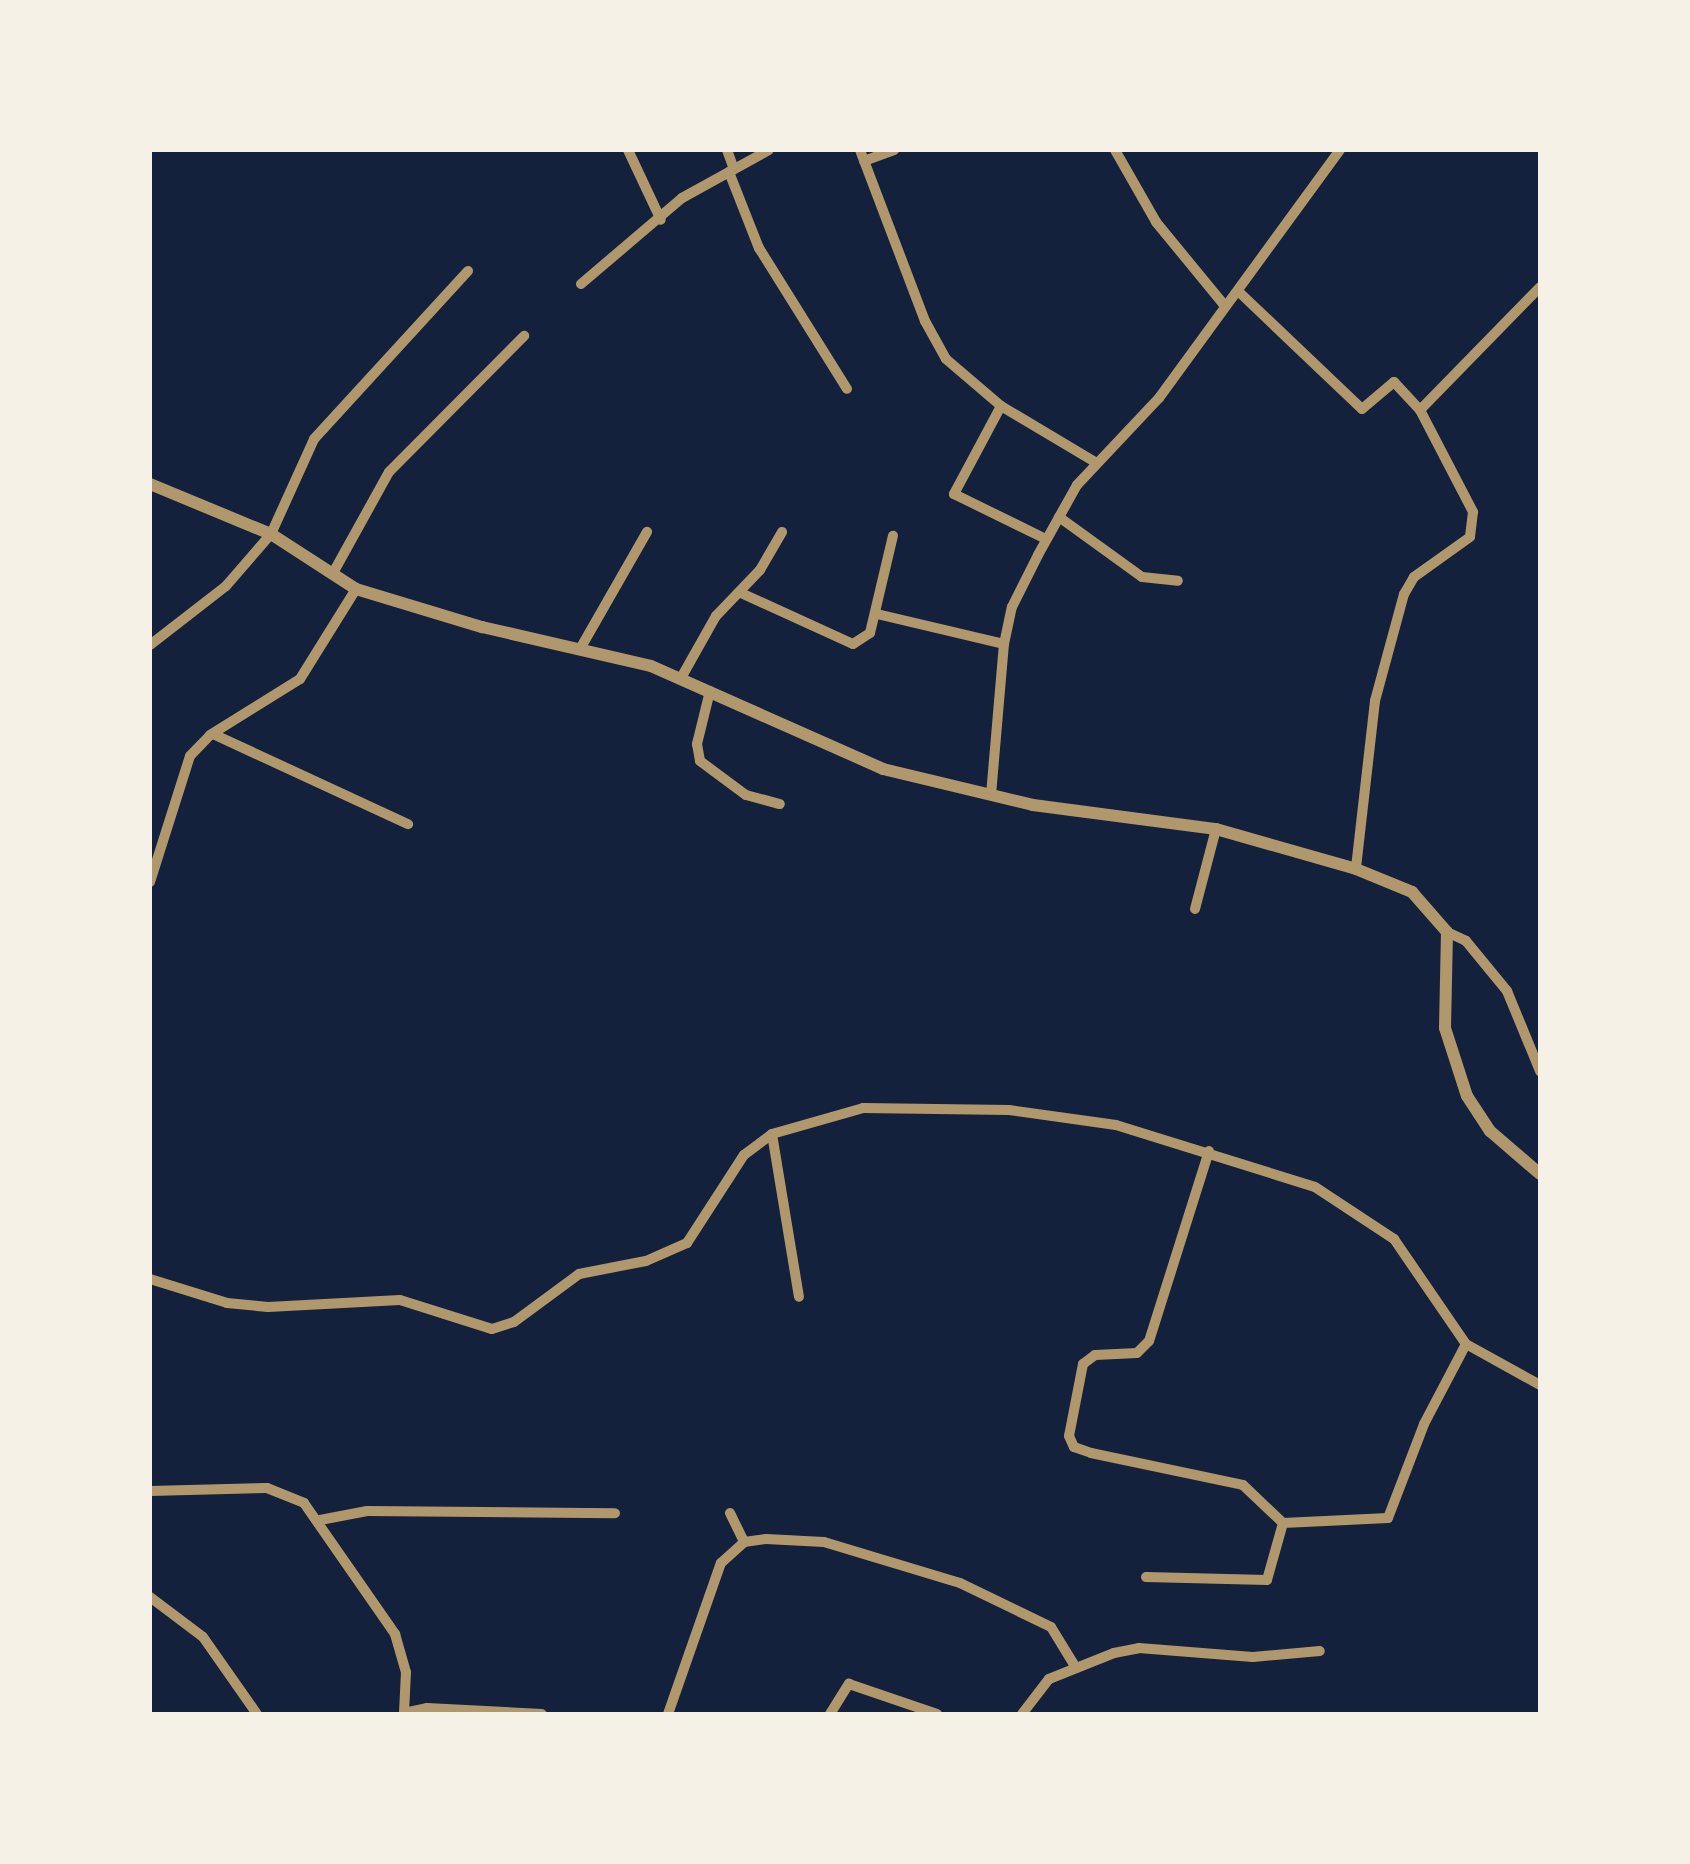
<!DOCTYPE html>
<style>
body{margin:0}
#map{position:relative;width:1690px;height:1864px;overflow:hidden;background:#14213d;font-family:Rubik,sans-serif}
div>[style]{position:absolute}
.minor>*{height:10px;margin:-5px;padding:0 5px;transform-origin:5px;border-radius:5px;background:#b1986c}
.tertiary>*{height:12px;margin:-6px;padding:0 6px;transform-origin:6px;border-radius:6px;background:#b1986c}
span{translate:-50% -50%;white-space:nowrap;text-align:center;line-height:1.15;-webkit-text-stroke:8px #f6f1e7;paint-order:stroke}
.frame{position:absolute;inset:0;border:152px solid #f6f1e7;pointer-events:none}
</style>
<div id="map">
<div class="minor">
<i style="left:628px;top:150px;width:77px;rotate:64.8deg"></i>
<i style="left:727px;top:150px;width:20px;rotate:70deg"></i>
<i style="left:860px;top:150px;width:183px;rotate:69.2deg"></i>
<i style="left:925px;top:321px;width:43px;rotate:61.1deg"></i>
<i style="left:946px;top:359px;width:72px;rotate:40.5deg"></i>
<i style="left:1001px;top:406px;width:109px;rotate:30.8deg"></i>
<i style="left:1115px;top:150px;width:83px;rotate:60.3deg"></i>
<i style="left:1156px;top:222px;width:109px;rotate:50.6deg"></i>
<i style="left:864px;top:161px;width:32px;rotate:-20deg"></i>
<i style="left:729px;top:172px;width:82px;rotate:68.5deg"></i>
<i style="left:759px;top:248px;width:166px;rotate:58deg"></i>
<i style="left:581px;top:284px;width:133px;rotate:-40.4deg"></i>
<i style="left:682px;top:198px;width:99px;rotate:-28.9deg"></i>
<i style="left:1238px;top:291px;width:171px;rotate:43.6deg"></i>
<i style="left:1362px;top:409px;width:42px;rotate:-40.2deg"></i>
<i style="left:1394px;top:382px;width:38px;rotate:47deg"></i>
<i style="left:1420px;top:410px;width:115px;rotate:62.5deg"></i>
<i style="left:1473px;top:512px;width:25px;rotate:97deg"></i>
<i style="left:1470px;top:537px;width:69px;rotate:144.5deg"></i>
<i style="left:1414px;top:577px;width:20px;rotate:120deg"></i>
<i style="left:1404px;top:594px;width:111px;rotate:105.2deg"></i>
<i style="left:1375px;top:701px;width:169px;rotate:96.5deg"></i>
<i style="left:1001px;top:406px;width:100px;rotate:118.1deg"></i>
<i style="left:954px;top:494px;width:102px;rotate:26.1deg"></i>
<i style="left:1420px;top:410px;width:172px;rotate:-45.7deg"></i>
<i style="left:1059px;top:517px;width:102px;rotate:35.9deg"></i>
<i style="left:1142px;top:577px;width:36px;rotate:6deg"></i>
<i style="left:333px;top:573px;width:115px;rotate:-61deg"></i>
<i style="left:389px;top:472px;width:192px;rotate:-45.2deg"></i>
<i style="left:741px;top:593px;width:123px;rotate:24.5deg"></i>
<i style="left:853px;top:644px;width:20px;rotate:-33deg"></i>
<i style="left:870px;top:633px;width:100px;rotate:-76.7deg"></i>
<i style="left:877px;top:614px;width:130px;rotate:13.3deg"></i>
<i style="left:150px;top:645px;width:96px;rotate:-37.8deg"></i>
<i style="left:226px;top:586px;width:69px;rotate:-49.1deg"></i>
<i style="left:271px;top:534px;width:104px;rotate:-65.6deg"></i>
<i style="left:314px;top:439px;width:228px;rotate:-47.5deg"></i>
<i style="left:580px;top:649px;width:135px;rotate:-60.2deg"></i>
<i style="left:681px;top:678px;width:71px;rotate:-60.6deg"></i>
<i style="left:716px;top:616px;width:64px;rotate:-46.3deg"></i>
<i style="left:760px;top:570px;width:44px;rotate:-59.9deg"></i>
<i style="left:710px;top:691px;width:55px;rotate:103.8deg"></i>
<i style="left:697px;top:744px;width:17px;rotate:80deg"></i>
<i style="left:700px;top:761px;width:57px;rotate:36.5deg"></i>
<i style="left:746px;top:795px;width:35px;rotate:15deg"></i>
<i style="left:213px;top:734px;width:215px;rotate:24.8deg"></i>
<i style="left:991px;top:795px;width:152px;rotate:-85.1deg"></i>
<i style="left:1004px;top:644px;width:38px;rotate:-78deg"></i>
<i style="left:1012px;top:607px;width:58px;rotate:-63.4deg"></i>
<i style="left:1038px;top:555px;width:80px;rotate:-60.9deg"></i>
<i style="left:1077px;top:485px;width:120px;rotate:-46.7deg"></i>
<i style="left:1159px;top:398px;width:307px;rotate:-53.9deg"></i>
<i style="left:150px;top:882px;width:132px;rotate:-72.4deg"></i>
<i style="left:190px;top:756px;width:29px;rotate:-46deg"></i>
<i style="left:210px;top:735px;width:106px;rotate:-31.9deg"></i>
<i style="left:300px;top:679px;width:106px;rotate:-58.1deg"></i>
<i style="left:1195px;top:909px;width:83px;rotate:-75.3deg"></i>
<i style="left:1447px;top:932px;width:21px;rotate:25deg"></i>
<i style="left:1466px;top:941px;width:65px;rotate:50.6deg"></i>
<i style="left:1507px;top:991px;width:87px;rotate:67.6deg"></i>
<i style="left:772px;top:1134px;width:165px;rotate:80.6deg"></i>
<i style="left:1209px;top:1151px;width:199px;rotate:107.5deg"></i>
<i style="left:1149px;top:1341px;width:17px;rotate:135deg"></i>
<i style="left:1137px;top:1353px;width:42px;rotate:177.3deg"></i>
<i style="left:1095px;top:1355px;width:15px;rotate:143deg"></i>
<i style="left:1083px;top:1364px;width:73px;rotate:101deg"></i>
<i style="left:1069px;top:1436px;width:12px;rotate:66deg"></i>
<i style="left:1074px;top:1447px;width:18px;rotate:19deg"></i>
<i style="left:1091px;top:1453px;width:155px;rotate:11.9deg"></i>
<i style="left:1243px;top:1485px;width:55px;rotate:43.5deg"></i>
<i style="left:150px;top:1279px;width:81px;rotate:17.3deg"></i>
<i style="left:227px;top:1303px;width:41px;rotate:5.6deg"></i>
<i style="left:268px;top:1307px;width:132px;rotate:-3deg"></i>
<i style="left:400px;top:1300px;width:96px;rotate:17.5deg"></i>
<i style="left:492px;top:1329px;width:23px;rotate:-18deg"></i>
<i style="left:514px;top:1322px;width:81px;rotate:-36.4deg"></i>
<i style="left:579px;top:1274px;width:68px;rotate:-11deg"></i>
<i style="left:646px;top:1261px;width:45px;rotate:-23.7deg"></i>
<i style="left:687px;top:1243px;width:105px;rotate:-57.1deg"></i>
<i style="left:744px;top:1155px;width:35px;rotate:-37deg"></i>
<i style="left:772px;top:1134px;width:95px;rotate:-15.9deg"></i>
<i style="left:863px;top:1108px;width:146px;rotate:0.8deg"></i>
<i style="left:1009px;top:1110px;width:108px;rotate:8deg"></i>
<i style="left:1116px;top:1125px;width:208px;rotate:17.3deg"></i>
<i style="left:1315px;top:1187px;width:95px;rotate:33.4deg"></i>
<i style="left:1394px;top:1239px;width:127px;rotate:55.6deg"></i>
<i style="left:1466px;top:1344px;width:85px;rotate:29deg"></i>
<i style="left:150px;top:1491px;width:117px;rotate:-1.5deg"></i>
<i style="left:267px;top:1488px;width:40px;rotate:22deg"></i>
<i style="left:304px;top:1503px;width:160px;rotate:55.2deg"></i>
<i style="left:395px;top:1634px;width:40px;rotate:74deg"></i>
<i style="left:406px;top:1672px;width:41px;rotate:92.8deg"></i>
<i style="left:730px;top:1513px;width:32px;rotate:64deg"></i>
<i style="left:320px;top:1520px;width:48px;rotate:-10.8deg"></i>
<i style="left:367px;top:1511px;width:248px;rotate:0.5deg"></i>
<i style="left:1146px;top:1577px;width:121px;rotate:1.4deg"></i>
<i style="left:1267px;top:1580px;width:59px;rotate:-74.3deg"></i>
<i style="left:1283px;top:1523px;width:105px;rotate:-2.7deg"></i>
<i style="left:1388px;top:1518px;width:101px;rotate:-69deg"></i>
<i style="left:1424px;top:1424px;width:90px;rotate:-62.3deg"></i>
<i style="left:150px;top:1597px;width:66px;rotate:37deg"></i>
<i style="left:203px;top:1637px;width:94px;rotate:55deg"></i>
<i style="left:404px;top:1713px;width:24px;rotate:-12deg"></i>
<i style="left:427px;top:1708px;width:115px;rotate:3deg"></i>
<i style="left:668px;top:1714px;width:160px;rotate:-70.7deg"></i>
<i style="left:721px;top:1563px;width:31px;rotate:-42deg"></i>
<i style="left:744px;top:1542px;width:22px;rotate:-8deg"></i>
<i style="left:766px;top:1539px;width:58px;rotate:3deg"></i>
<i style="left:824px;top:1542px;width:142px;rotate:16.8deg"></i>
<i style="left:960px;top:1583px;width:101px;rotate:25.8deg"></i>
<i style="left:1051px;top:1627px;width:48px;rotate:58.6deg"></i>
<i style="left:830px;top:1714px;width:36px;rotate:-58deg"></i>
<i style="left:849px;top:1684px;width:93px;rotate:18.8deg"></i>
<i style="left:1022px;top:1714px;width:44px;rotate:-52.4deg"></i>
<i style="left:1049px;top:1679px;width:70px;rotate:-21.8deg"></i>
<i style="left:1114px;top:1653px;width:25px;rotate:-11deg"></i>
<i style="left:1139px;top:1648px;width:114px;rotate:4.5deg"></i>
<i style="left:1253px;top:1657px;width:67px;rotate:-5.1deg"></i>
</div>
<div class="tertiary">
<i style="left:150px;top:484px;width:131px;rotate:22.5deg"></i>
<i style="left:271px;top:534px;width:101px;rotate:32.9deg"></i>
<i style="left:356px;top:589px;width:132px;rotate:16.8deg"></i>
<i style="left:482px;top:627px;width:173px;rotate:13deg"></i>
<i style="left:651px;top:666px;width:254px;rotate:23.9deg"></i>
<i style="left:883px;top:769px;width:154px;rotate:13.5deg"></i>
<i style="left:1033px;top:805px;width:185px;rotate:7.5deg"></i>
<i style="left:1216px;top:829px;width:146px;rotate:15.9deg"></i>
<i style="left:1356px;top:869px;width:61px;rotate:22.3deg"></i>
<i style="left:1412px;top:892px;width:53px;rotate:48.8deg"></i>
<i style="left:1447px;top:932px;width:96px;rotate:91.2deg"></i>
<i style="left:1445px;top:1028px;width:71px;rotate:72.1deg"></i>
<i style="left:1467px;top:1096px;width:42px;rotate:56.7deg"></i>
<i style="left:1490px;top:1131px;width:66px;rotate:40.7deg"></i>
</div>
<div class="frame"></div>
</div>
